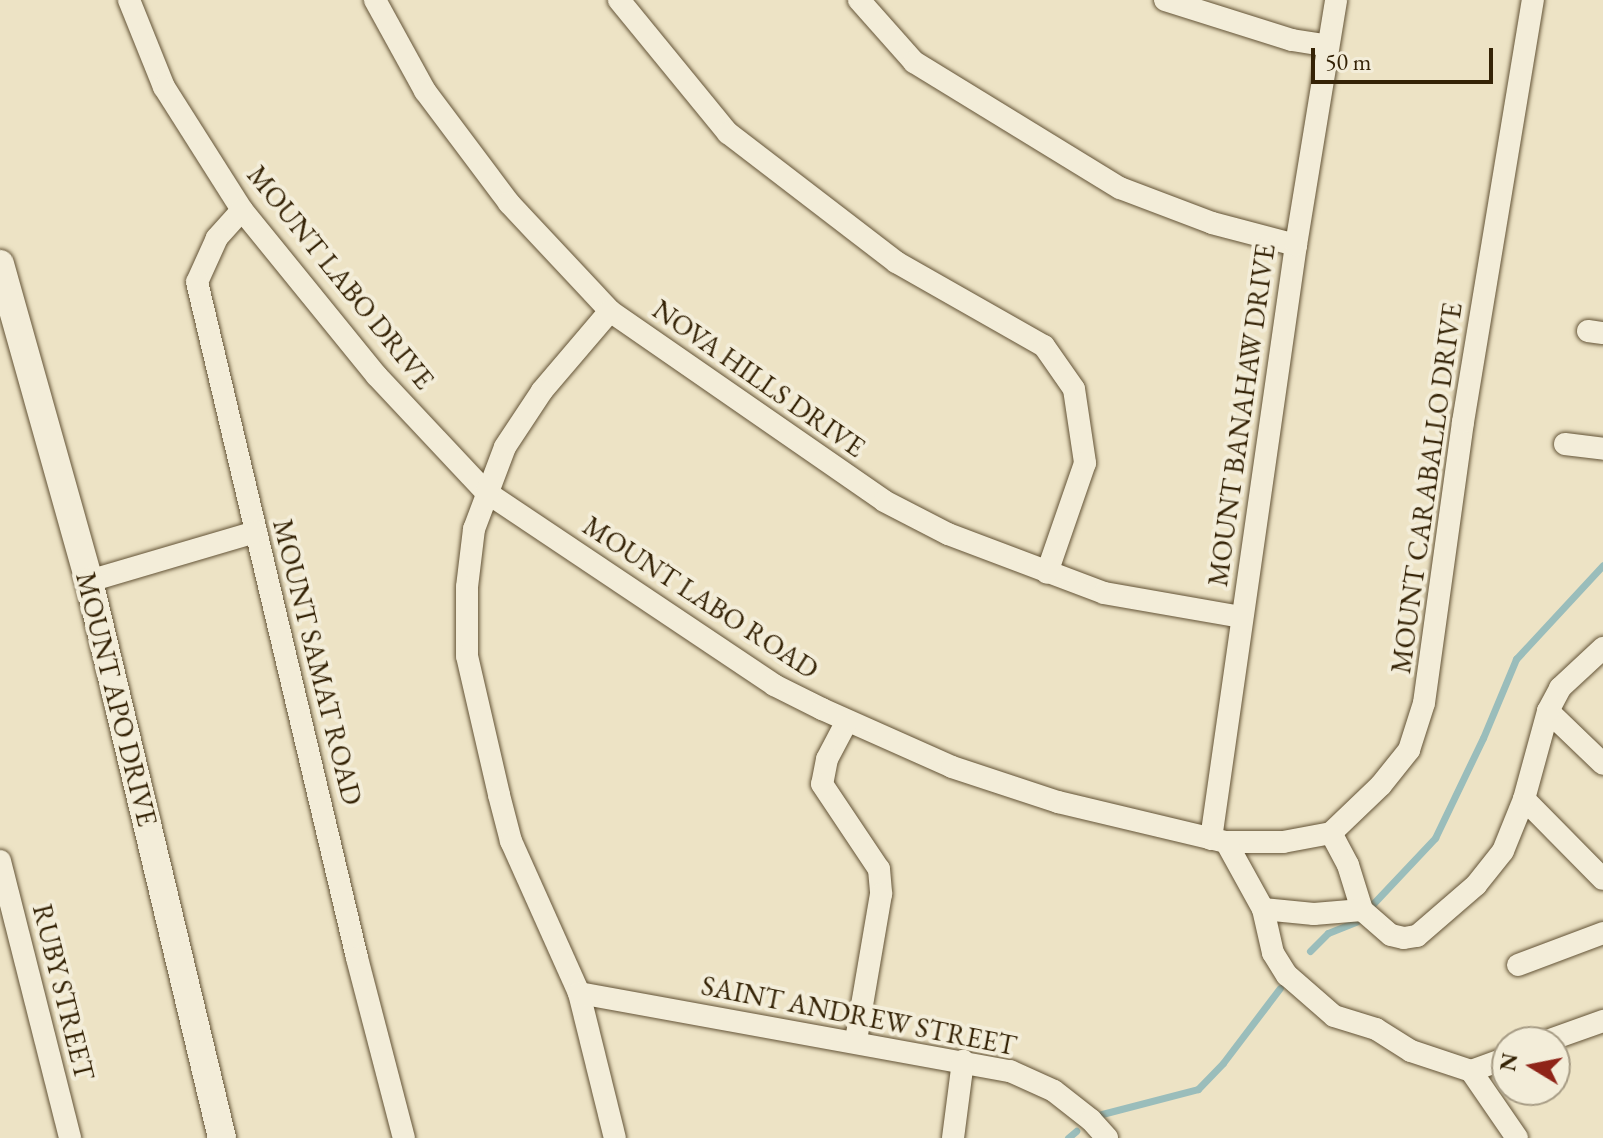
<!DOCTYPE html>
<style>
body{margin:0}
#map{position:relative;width:1603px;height:1138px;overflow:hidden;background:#ede3c5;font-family:"EB Garamond",serif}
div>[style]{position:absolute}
.stream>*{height:7px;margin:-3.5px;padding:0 3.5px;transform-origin:3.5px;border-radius:3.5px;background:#9abdbb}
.roads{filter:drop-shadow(0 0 2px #635336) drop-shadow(0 0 2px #635336)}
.minor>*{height:22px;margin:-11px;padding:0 11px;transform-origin:11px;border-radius:11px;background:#f3edd9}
.tertiary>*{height:28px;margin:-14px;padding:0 14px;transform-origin:14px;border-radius:14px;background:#f3edd9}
span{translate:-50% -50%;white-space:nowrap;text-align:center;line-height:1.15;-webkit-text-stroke:8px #f3edd9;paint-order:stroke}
.street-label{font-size:28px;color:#352306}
.north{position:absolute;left:1491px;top:1026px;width:80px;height:80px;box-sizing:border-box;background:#f3edd9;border:2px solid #a79c85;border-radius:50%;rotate:280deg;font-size:22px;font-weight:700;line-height:32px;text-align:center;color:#352306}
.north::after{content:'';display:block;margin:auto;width:28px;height:36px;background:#8f2418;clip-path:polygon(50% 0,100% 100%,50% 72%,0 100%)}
.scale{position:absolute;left:1311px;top:48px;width:182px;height:36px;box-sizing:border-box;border:4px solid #352306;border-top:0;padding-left:10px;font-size:24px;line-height:28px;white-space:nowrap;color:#352306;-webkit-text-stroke:6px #f3edd9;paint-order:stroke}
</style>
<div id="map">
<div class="stream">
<i style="left:1370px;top:907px;width:95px;rotate:-46.7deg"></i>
<i style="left:1435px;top:838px;width:111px;rotate:-64.4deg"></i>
<i style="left:1483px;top:738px;width:86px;rotate:-67.3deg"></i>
<i style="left:1516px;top:659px;width:128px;rotate:-47.2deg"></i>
<i style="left:1310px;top:951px;width:25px;rotate:-45deg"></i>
<i style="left:1328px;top:933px;width:31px;rotate:-22deg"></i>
<i style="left:1102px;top:1114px;width:99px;rotate:-14.6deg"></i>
<i style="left:1198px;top:1089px;width:36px;rotate:-46deg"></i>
<i style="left:1223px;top:1063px;width:94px;rotate:-52.8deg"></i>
<i style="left:1068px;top:1138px;width:11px;rotate:-41deg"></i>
</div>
<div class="roads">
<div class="minor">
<i style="left:129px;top:0;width:94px;rotate:68.1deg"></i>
<i style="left:164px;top:87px;width:146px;rotate:57.6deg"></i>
<i style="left:242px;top:210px;width:214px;rotate:50.9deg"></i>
<i style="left:377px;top:376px;width:159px;rotate:46.8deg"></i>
<i style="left:486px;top:492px;width:347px;rotate:33.8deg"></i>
<i style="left:774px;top:685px;width:54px;rotate:26.6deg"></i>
<i style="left:822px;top:709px;width:142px;rotate:24deg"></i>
<i style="left:952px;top:767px;width:112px;rotate:18.3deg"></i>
<i style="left:1058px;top:802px;width:173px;rotate:13.4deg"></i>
<i style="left:1226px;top:842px;width:57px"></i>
<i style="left:1283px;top:842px;width:49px;rotate:-10.6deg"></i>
<i style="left:1331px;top:833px;width:69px;rotate:-43.8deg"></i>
<i style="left:1381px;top:785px;width:45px;rotate:-51.3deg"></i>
<i style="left:1409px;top:750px;width:49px;rotate:-72.3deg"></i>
<i style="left:1424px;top:703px;width:284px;rotate:-82.1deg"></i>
<i style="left:1463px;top:422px;width:428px;rotate:-80.6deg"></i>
<i style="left:375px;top:0;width:104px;rotate:61.2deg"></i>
<i style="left:425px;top:91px;width:140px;rotate:53.1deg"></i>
<i style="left:509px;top:203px;width:148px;rotate:46.9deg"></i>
<i style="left:610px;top:311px;width:333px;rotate:34.7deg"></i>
<i style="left:884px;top:501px;width:72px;rotate:27.3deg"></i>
<i style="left:948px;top:534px;width:167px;rotate:20.7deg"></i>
<i style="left:1104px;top:593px;width:140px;rotate:9.9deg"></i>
<i style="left:619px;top:0;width:172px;rotate:50.7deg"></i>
<i style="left:728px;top:133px;width:212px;rotate:37.5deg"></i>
<i style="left:896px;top:262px;width:170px;rotate:29.6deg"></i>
<i style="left:1044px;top:346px;width:52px;rotate:55.1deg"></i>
<i style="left:1074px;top:389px;width:75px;rotate:81.5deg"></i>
<i style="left:1085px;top:463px;width:116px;rotate:109.1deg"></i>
<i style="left:859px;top:0;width:83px;rotate:48.4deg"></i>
<i style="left:914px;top:62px;width:241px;rotate:31.5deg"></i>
<i style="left:1120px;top:188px;width:98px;rotate:20.8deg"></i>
<i style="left:1212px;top:223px;width:87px;rotate:14.7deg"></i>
<i style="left:1165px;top:0;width:133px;rotate:17.5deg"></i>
<i style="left:1292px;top:40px;width:36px;rotate:9deg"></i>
<i style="left:242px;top:210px;width:38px;rotate:132deg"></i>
<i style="left:217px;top:238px;width:48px;rotate:114.4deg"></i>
<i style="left:197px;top:282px;width:695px;rotate:76.68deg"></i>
<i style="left:357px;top:958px;width:186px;rotate:75.4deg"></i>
<i style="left:610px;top:311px;width:105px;rotate:130.4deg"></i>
<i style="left:542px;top:391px;width:67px;rotate:123.5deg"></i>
<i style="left:505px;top:447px;width:88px;rotate:110.7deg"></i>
<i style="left:474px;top:529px;width:58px;rotate:96.9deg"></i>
<i style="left:467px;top:587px;width:69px;rotate:90deg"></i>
<i style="left:467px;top:656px;width:143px;rotate:77deg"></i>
<i style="left:499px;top:795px;width:48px;rotate:75.4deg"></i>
<i style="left:511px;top:841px;width:167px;rotate:65.9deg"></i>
<i style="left:579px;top:993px;width:149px;rotate:76.1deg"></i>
<i style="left:1588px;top:331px;width:15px;rotate:8deg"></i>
<i style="left:1565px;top:444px;width:38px;rotate:7deg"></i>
<i style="left:89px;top:581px;width:174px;rotate:-16.4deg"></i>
<i style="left:1548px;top:711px;width:76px;rotate:43.9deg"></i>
<i style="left:847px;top:721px;width:43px;rotate:117.8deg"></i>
<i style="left:827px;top:759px;width:25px;rotate:101deg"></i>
<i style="left:822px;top:784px;width:102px;rotate:56.2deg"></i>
<i style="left:879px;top:869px;width:25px;rotate:85deg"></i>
<i style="left:881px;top:894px;width:149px;rotate:99.7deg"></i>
<i style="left:1524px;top:799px;width:112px;rotate:45.4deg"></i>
<i style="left:1331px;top:833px;width:36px;rotate:62deg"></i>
<i style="left:1348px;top:865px;width:47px;rotate:72.7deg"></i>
<i style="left:1362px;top:910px;width:38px;rotate:41deg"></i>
<i style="left:1391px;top:935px;width:13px;rotate:13deg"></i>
<i style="left:1404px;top:938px;width:13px;rotate:-9deg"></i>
<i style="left:1417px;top:936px;width:78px;rotate:-40.8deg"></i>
<i style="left:1476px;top:885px;width:43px;rotate:-51.5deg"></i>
<i style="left:1503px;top:851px;width:56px;rotate:-68deg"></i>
<i style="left:1524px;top:799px;width:91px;rotate:-74.7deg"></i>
<i style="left:1548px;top:711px;width:26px;rotate:-62deg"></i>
<i style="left:1560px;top:688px;width:59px;rotate:-42.9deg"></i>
<i style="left:1211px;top:839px;width:600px;rotate:-81.86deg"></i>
<i style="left:1296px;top:245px;width:248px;rotate:-80.7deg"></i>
<i style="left:1226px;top:842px;width:77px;rotate:61.1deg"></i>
<i style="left:1263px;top:909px;width:45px;rotate:77.2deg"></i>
<i style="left:1273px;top:953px;width:26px;rotate:58deg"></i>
<i style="left:1287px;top:975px;width:62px;rotate:41.1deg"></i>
<i style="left:1334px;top:1016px;width:44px;rotate:17.2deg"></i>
<i style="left:1376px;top:1029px;width:41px;rotate:32.2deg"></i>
<i style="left:1411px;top:1051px;width:63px;rotate:18.4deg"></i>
<i style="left:1471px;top:1071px;width:81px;rotate:55.5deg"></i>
<i style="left:0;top:861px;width:286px;rotate:75.8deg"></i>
<i style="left:1263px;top:909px;width:51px;rotate:5.6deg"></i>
<i style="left:1314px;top:914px;width:48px;rotate:-4.8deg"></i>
<i style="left:1518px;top:965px;width:91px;rotate:-20.6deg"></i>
<i style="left:579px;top:993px;width:438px;rotate:10.3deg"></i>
<i style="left:1010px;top:1071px;width:48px;rotate:24.4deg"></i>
<i style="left:1054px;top:1091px;width:47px;rotate:38.1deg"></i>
<i style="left:1091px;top:1120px;width:24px;rotate:48deg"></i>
<i style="left:1544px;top:1042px;width:63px;rotate:-19.6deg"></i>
<i style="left:1471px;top:1071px;width:38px;rotate:-20deg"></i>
<i style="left:953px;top:1138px;width:78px;rotate:-82.6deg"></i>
</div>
<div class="tertiary">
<i style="left:0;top:264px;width:329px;rotate:74.3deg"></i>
<i style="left:89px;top:581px;width:573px;rotate:76.57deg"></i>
</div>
</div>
<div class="street-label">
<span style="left:341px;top:277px;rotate:51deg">MOUNT LABO DRIVE</span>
<span style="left:759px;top:378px;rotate:35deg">NOVA HILLS DRIVE</span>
<span style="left:1241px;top:415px;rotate:-82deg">MOUNT BANAHAW DRIVE</span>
<span style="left:1426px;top:488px;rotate:-82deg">MOUNT CARABALLO DRIVE</span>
<span style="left:701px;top:597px;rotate:33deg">MOUNT LABO ROAD</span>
<span style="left:318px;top:662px;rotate:76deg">MOUNT SAMAT ROAD</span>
<span style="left:117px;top:699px;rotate:76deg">MOUNT APO DRIVE</span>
<span style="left:64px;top:992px;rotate:76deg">RUBY STREET</span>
<span style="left:859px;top:1015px;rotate:11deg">SAINT ANDREW STREET</span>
</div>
<div class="north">N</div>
<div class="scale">50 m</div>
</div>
